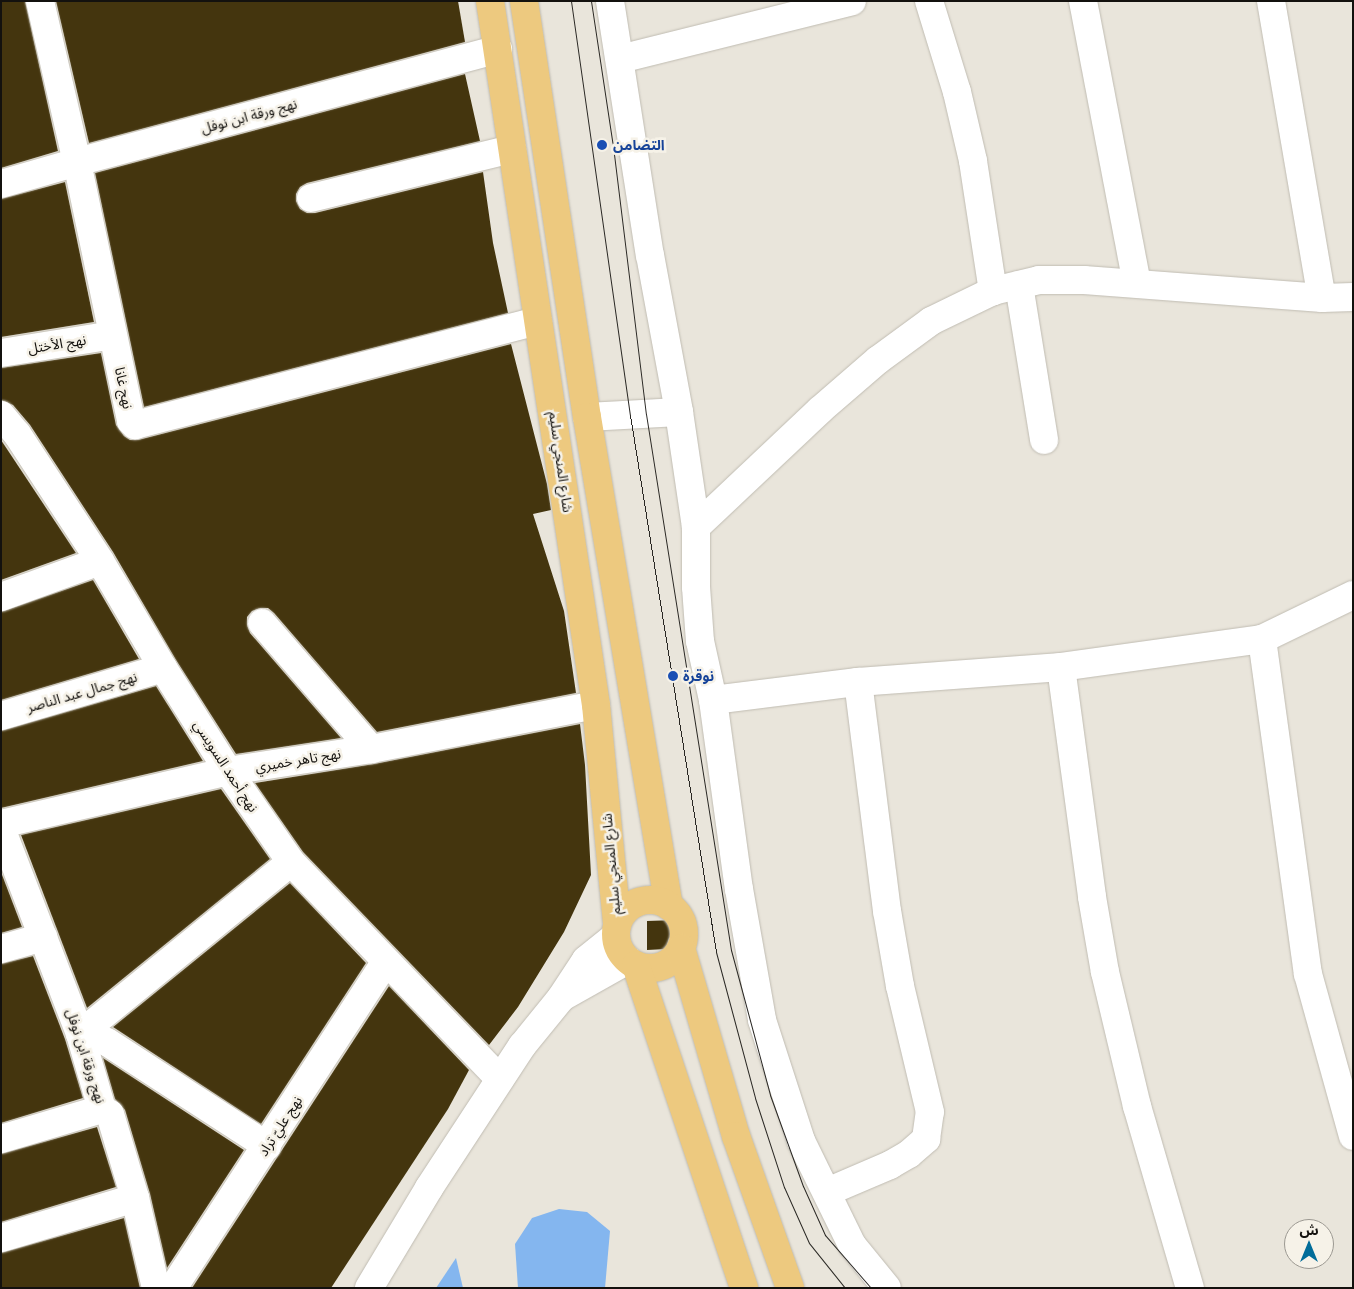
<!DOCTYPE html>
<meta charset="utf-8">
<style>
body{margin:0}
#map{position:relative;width:1354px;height:1289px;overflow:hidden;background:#e9e5db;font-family:Raleway,"Noto Sans Arabic",sans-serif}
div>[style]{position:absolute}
.water>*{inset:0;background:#84b6ef}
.building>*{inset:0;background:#44350e}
.roads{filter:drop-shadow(0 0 1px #c0bcb2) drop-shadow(0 0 1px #c0bcb2)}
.minor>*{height:28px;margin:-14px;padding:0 14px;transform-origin:14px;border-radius:14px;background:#fff}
.major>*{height:28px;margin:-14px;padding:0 14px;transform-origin:14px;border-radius:14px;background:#edc97f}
.major>.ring{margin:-14px;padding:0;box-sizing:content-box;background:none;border:28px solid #edc97f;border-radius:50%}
.tram>*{height:1px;margin:-0.5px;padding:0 0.5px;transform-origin:0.5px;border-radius:0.5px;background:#2a2824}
.dots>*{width:14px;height:14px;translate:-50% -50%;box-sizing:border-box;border:2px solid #f6f2e8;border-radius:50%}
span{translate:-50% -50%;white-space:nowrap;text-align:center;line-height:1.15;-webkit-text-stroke:5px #f6f2e8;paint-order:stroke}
.street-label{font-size:14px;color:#13110e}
.transit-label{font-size:14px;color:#164399;font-weight:700}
.left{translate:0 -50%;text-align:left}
.frame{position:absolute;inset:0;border:2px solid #13110e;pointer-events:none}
.north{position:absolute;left:1284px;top:1219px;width:50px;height:50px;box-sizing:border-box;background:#f6f2e8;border:1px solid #9b9891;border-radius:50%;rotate:0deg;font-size:14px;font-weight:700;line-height:20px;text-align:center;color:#13110e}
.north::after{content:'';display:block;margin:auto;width:18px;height:22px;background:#016c99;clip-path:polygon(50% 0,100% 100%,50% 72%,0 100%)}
</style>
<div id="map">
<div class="water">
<i style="clip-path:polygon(559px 1209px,587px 1212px,610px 1231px,605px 1288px,518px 1288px,515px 1244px,532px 1218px)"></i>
<i style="clip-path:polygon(456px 1258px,463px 1288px,436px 1288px)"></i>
</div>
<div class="building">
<i style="clip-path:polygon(1px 1px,25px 1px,58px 151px,1px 168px)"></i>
<i style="clip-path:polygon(56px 1px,458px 1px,465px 42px,89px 143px)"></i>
<i style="clip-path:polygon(465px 74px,480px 141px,307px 183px,300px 187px,296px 194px,296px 201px,300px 209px,307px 213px,315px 213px,483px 172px,493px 243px,508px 313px,144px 407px,95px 173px)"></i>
<i style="clip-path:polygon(65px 182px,94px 322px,1px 337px,1px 199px)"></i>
<i style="clip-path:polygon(511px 344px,547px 484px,551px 510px,533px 514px,564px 611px,576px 693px,377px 732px,274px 613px,268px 608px,260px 608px,252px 611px,247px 617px,247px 625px,250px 633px,341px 738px,236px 754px,176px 660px,113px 552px,30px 425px,13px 405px,1px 400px,1px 368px,101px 353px,116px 425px,124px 436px,130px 440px,138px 440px)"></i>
<i style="clip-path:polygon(1px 440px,76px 553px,1px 580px)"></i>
<i style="clip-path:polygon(93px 580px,139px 659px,1px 700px,1px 612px)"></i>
<i style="clip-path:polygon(156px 686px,203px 761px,1px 808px,1px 731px)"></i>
<i style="clip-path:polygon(580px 724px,585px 765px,591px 875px,564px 932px,518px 1007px,489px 1045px,303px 852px,255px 783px,374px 764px)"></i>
<i style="clip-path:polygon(221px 789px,270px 859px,87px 1008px,21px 835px)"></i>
<i style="clip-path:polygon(1px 872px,22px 927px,1px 933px)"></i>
<i style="clip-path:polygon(290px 883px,366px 963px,261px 1124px,113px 1027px)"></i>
<i style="clip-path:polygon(677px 920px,677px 933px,669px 938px,666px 949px,647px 950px,647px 921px)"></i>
<i style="clip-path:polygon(33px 956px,65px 1039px,83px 1098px,1px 1123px,1px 964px)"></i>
<i style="clip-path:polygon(389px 986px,469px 1070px,448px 1109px,331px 1288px,192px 1288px)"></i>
<i style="clip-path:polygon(103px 1058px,244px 1150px,167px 1268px,150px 1194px,125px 1110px,115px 1099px)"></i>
<i style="clip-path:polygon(97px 1127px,116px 1187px,1px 1222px,1px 1154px)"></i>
<i style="clip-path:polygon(124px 1218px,140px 1288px,1px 1288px,1px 1253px)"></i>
</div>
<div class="roads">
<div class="minor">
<i style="left:40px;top:1px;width:165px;rotate:77.1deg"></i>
<i style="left:77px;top:162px;width:265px;rotate:78.2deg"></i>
<i style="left:131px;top:421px;width:6px;rotate:45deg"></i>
<i style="left:135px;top:425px;width:416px;rotate:-14.5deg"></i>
<i style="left:610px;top:1px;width:257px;rotate:81.1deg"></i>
<i style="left:650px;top:255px;width:160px;rotate:79.5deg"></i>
<i style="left:929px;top:1px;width:95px;rotate:72.9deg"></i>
<i style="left:957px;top:92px;width:71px;rotate:76.9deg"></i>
<i style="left:973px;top:161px;width:132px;rotate:81.3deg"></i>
<i style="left:1083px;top:1px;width:287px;rotate:79.2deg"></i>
<i style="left:1271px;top:1px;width:301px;rotate:80.3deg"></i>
<i style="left:620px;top:59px;width:239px;rotate:-14deg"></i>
<i style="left:1px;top:184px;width:79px;rotate:-16.1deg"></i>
<i style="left:77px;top:162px;width:436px;rotate:-15deg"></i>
<i style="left:311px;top:198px;width:207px;rotate:-13.7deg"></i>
<i style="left:1019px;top:285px;width:157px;rotate:80.8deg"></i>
<i style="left:1px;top:353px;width:113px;rotate:-9.1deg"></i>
<i style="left:1px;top:415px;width:25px;rotate:50deg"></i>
<i style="left:17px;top:434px;width:152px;rotate:56.8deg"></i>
<i style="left:100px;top:561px;width:124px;rotate:59.5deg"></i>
<i style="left:163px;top:668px;width:122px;rotate:57.7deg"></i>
<i style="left:228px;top:771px;width:111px;rotate:55.3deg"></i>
<i style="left:291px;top:862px;width:301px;rotate:46.1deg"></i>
<i style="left:587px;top:417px;width:92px;rotate:-3.1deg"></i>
<i style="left:679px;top:412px;width:116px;rotate:81.6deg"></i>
<i style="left:696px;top:527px;width:60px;rotate:90deg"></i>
<i style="left:696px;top:587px;width:54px;rotate:85.8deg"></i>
<i style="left:700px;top:641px;width:60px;rotate:77.6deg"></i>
<i style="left:713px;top:700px;width:146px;rotate:-7.1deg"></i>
<i style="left:858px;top:682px;width:204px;rotate:-4.2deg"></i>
<i style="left:1061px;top:667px;width:203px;rotate:-7.9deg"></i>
<i style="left:1262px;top:639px;width:101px;rotate:-25.8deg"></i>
<i style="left:696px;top:527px;width:170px;rotate:-43.3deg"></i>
<i style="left:820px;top:410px;width:77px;rotate:-40.8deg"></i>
<i style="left:878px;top:360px;width:66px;rotate:-36.3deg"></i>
<i style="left:931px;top:321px;width:69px;rotate:-25.8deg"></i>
<i style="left:993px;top:291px;width:47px;rotate:-13.4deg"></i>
<i style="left:1039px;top:280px;width:45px"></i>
<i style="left:1084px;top:280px;width:239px;rotate:4.3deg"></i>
<i style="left:1322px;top:298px;width:31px;rotate:-2deg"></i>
<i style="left:1px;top:597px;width:105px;rotate:-20deg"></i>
<i style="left:262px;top:623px;width:167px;rotate:49.1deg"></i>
<i style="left:1262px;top:639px;width:338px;rotate:82.2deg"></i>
<i style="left:1308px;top:974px;width:168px;rotate:74.5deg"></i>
<i style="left:1061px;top:667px;width:232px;rotate:82.3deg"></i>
<i style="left:1092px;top:897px;width:76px;rotate:80.2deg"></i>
<i style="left:1105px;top:972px;width:138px;rotate:76.6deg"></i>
<i style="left:1137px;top:1106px;width:190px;rotate:73.8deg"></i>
<i style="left:713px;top:700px;width:191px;rotate:82.2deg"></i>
<i style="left:739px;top:889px;width:133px;rotate:80deg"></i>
<i style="left:762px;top:1020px;width:127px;rotate:72.1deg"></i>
<i style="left:801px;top:1141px;width:116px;rotate:63.9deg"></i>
<i style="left:852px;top:1245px;width:55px;rotate:50.9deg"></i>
<i style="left:1px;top:716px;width:169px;rotate:-16.5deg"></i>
<i style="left:1px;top:824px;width:233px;rotate:-13.1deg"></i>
<i style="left:228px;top:771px;width:145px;rotate:-8.7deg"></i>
<i style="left:371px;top:749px;width:229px;rotate:-11.1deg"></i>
<i style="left:1px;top:828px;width:221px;rotate:69deg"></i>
<i style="left:80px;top:1034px;width:78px;rotate:73.7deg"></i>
<i style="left:102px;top:1109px;width:9px;rotate:32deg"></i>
<i style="left:110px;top:1114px;width:88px;rotate:73.4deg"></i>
<i style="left:135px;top:1198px;width:92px;rotate:76.9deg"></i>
<i style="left:1px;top:949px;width:44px;rotate:-15.9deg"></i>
<i style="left:564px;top:996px;width:73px;rotate:-29.4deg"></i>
<i style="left:85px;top:1031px;width:25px;rotate:27deg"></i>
<i style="left:107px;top:1042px;width:191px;rotate:33deg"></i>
<i style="left:80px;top:1034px;width:272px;rotate:-39.2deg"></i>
<i style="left:1px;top:1139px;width:105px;rotate:-16.5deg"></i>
<i style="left:827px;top:1192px;width:69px;rotate:-23.2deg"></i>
<i style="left:890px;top:1165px;width:22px;rotate:-30deg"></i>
<i style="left:909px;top:1154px;width:23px;rotate:-41deg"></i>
<i style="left:926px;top:1139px;width:27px;rotate:-82deg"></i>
<i style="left:930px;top:1112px;width:130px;rotate:-103.4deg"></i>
<i style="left:900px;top:986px;width:76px;rotate:-99.8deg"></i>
<i style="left:887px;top:911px;width:231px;rotate:-97.2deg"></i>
<i style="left:1px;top:1238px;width:140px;rotate:-16.6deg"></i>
<i style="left:173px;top:1288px;width:388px;rotate:-56.9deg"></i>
<i style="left:369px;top:1288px;width:117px;rotate:-59deg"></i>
<i style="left:429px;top:1188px;width:170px;rotate:-56.8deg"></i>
<i style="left:522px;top:1046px;width:62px;rotate:-50.9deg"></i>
<i style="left:561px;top:998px;width:45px;rotate:-56.7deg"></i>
<i style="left:586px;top:960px;width:38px;rotate:-39deg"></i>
</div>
<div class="major">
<i style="left:490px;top:1px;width:712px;rotate:81.44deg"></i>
<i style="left:596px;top:705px;width:221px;rotate:84.5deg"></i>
<i style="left:524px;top:1px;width:421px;rotate:81.4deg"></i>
<i style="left:587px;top:417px;width:496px;rotate:80.5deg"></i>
<i class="ring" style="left:616px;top:900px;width:40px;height:40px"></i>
<i style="left:681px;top:948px;width:196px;rotate:73.7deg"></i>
<i style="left:736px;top:1136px;width:161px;rotate:70.4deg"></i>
<i style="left:636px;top:965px;width:341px;rotate:71.5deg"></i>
</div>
</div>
<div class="tram">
<i style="left:571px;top:1px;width:418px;rotate:81.9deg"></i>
<i style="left:630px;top:415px;width:544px;rotate:80.9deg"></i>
<i style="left:716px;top:952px;width:151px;rotate:75deg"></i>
<i style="left:755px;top:1098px;width:94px;rotate:72deg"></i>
<i style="left:784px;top:1187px;width:61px;rotate:65.9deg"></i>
<i style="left:809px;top:1243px;width:58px;rotate:51.3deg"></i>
<i style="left:591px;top:1px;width:147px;rotate:81.4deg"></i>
<i style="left:613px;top:146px;width:270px;rotate:83deg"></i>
<i style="left:646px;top:414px;width:543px;rotate:80.99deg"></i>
<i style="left:731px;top:950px;width:150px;rotate:74.9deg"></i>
<i style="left:770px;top:1095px;width:97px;rotate:70.1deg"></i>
<i style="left:803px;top:1186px;width:54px;rotate:65.8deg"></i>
<i style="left:825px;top:1235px;width:70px;rotate:49deg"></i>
</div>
<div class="dots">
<i style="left:602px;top:145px;background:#1a4fb4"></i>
<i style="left:673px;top:676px;background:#1a4fb4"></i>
</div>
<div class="street-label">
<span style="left:249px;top:116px;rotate:-15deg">نهج ورقة ابن نوفل</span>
<span style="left:57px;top:344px;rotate:-9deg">نهج الأختل</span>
<span style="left:124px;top:388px;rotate:78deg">نهج غانا</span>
<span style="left:561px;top:462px;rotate:82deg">شارع المنجي سليم</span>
<span style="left:82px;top:692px;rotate:-16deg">نهج جمال عبد الناصر</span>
<span style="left:298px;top:760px;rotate:-9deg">نهج تاهر خميري</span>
<span style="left:226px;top:766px;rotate:57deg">نهج أحمد السويسي</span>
<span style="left:611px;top:864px;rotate:-95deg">شارع المنجي سليم</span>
<span style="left:86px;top:1056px;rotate:72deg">نهج ورقة ابن نوفل</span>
<span style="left:280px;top:1126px;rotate:-57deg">نهج عليّ تراد</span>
</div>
<div class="transit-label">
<span class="left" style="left:613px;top:145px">التضامن</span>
<span class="left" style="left:683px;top:676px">نوقرة</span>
</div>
<div class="frame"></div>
<div class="north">ش</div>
</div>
